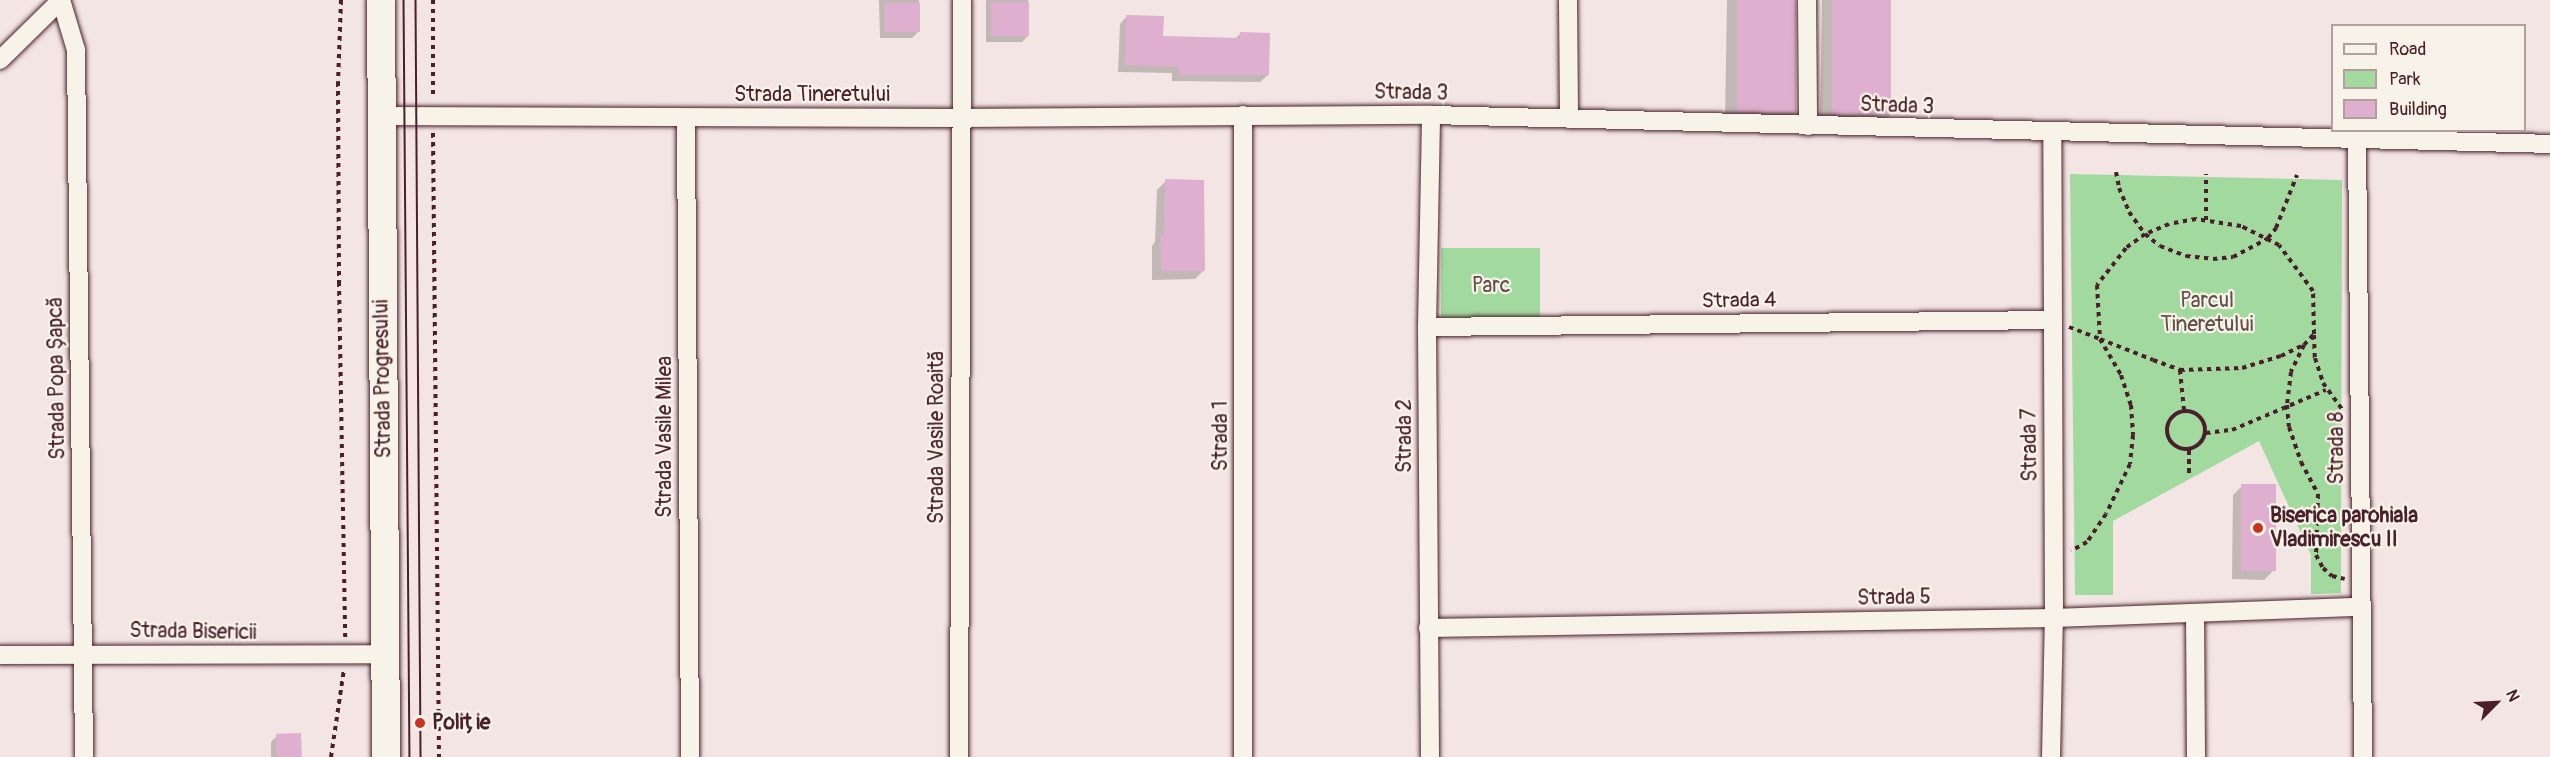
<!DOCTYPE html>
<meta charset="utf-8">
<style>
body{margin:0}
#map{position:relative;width:2550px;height:757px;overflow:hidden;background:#f2e5e3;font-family:Pangolin,sans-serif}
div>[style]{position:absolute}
.green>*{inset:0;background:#a1d99e;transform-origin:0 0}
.shadow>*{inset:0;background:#0003}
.building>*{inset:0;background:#deafcf;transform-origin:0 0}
.path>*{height:4px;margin-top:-2px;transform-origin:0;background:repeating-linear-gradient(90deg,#4a1f2b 0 4.5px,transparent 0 9px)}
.path>.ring{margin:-2px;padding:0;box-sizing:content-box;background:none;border:4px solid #4a1f2b;border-radius:50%}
.roads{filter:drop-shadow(0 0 2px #4a1f2b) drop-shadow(0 0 2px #4a1f2b)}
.street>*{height:18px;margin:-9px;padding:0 9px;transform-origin:9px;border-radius:9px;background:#f7f3e8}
.primary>*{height:28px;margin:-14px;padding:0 14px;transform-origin:14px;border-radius:14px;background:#f7f3e8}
.tram>*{height:1.5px;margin:-0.75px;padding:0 0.75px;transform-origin:0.75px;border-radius:0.75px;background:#4a1f2b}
.dots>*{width:16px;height:16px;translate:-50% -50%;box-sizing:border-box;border:3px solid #f7f3e8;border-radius:50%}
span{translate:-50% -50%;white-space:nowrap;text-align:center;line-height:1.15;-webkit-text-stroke:4.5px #f7f3e8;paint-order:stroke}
.street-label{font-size:21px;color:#4a1f2b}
.park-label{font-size:21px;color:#604e48}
.poi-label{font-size:21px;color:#4a1f2b;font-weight:700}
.left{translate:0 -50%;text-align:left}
.legend{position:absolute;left:2331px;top:24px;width:195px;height:108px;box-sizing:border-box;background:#f7f3e8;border:2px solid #b29e9c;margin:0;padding:8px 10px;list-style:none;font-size:18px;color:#4a1f2b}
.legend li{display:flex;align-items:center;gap:12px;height:30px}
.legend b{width:30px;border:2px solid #b29e9c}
.north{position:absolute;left:2466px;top:673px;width:60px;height:60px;-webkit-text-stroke:4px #f7f3e8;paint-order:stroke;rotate:66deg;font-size:16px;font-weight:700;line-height:24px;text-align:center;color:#4a1f2b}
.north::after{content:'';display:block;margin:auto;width:21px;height:27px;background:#4a1f2b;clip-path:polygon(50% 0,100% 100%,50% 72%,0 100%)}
</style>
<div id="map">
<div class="green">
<i style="clip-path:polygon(2070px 174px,2342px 180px,2341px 593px,2311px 594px,2311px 555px,2259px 441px,2113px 521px,2113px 595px,2075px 595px)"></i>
<i style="left:1540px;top:248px;width:74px;height:99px;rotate:90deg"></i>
</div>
<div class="shadow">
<i style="clip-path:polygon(879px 0,919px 0,918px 32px,912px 38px,880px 38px)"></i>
<i style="clip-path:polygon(986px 0,1028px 0,1028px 36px,1022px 42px,986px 42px)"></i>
<i style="clip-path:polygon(1727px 0,1795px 0,1795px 113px,1785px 123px,1725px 121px)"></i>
<i style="clip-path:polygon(1822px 0,1890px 0,1890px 115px,1880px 125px,1820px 124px)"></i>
<i style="clip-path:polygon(1127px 16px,1161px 38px,1235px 39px,1240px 34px,1268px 75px,1260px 82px,1172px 81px,1172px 73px,1118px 72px,1120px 24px)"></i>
<i style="clip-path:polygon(1166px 181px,1204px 270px,1195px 279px,1152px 280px,1152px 246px,1155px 242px,1157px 190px)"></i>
<i style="clip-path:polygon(2242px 486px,2273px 571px,2264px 580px,2232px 579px,2233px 495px)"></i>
<i style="clip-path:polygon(277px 736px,300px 757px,271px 757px,271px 742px)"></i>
</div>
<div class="building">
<i style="left:1737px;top:0;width:59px;height:112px"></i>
<i style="left:1832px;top:0;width:59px;height:114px"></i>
<i style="left:991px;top:2px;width:38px;height:34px"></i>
<i style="left:885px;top:3px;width:35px;height:29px"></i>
<i style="clip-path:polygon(1126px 15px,1164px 16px,1163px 36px,1240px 38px,1240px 32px,1270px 33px,1269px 75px,1179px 75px,1179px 67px,1125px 65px)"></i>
<i style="clip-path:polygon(1165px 179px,1204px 180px,1205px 271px,1161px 271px,1160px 235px,1164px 235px)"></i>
<i style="left:2241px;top:484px;width:35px;height:87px"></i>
<i style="left:301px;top:733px;width:24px;height:25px;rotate:88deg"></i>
</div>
<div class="path">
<i style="left:341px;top:0;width:82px;rotate:92.1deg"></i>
<i style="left:338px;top:82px;width:200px;rotate:89.7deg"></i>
<i style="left:339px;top:282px;width:356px;rotate:89deg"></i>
<i style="left:433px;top:0;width:98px;rotate:90deg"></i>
<i style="left:433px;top:133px;width:624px;rotate:89.45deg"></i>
<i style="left:2116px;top:172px;width:16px;rotate:79deg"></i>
<i style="left:2119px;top:188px;width:26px;rotate:67deg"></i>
<i style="left:2129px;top:212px;width:27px;rotate:54deg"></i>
<i style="left:2145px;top:234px;width:19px;rotate:39deg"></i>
<i style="left:2160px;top:246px;width:28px;rotate:21deg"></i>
<i style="left:2186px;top:256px;width:27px;rotate:6deg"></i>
<i style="left:2213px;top:259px;width:20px;rotate:-6deg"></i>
<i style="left:2233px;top:257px;width:40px;rotate:-28deg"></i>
<i style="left:2268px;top:238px;width:13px;rotate:-51deg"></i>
<i style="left:2276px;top:228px;width:57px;rotate:-68.4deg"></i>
<i style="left:2206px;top:220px;width:46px;rotate:-90deg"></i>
<i style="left:2069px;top:327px;width:33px;rotate:21deg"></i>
<i style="left:2100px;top:339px;width:57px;rotate:21.6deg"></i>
<i style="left:2153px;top:360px;width:29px;rotate:20deg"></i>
<i style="left:2180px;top:370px;width:62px;rotate:-1.8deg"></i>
<i style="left:2242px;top:368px;width:41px;rotate:-17.1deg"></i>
<i style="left:2281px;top:356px;width:25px;rotate:-26deg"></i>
<i style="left:2304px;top:345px;width:15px;rotate:-48deg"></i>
<i style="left:2314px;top:334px;width:43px;rotate:-91.3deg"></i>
<i style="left:2313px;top:291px;width:57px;rotate:-126.5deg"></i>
<i style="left:2279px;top:245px;width:42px;rotate:-153.4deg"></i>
<i style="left:2241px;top:226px;width:46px;rotate:-171.2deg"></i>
<i style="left:2196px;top:219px;width:27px;rotate:170deg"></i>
<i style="left:2169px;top:224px;width:26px;rotate:157deg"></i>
<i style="left:2145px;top:234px;width:24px;rotate:144deg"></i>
<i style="left:2126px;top:248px;width:47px;rotate:128.1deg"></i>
<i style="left:2097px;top:285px;width:54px;rotate:86.8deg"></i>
<i style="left:2100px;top:339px;width:42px;rotate:59.7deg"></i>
<i style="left:2121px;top:375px;width:32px;rotate:72deg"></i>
<i style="left:2131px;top:405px;width:30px;rotate:86deg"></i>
<i style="left:2133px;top:435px;width:29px;rotate:96deg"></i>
<i style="left:2130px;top:464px;width:55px;rotate:115.6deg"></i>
<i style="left:2106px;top:514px;width:34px;rotate:124deg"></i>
<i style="left:2087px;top:542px;width:18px;rotate:151deg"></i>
<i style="left:2314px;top:335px;width:23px;rotate:88deg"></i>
<i style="left:2315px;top:358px;width:26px;rotate:72deg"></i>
<i style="left:2323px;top:383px;width:32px;rotate:54deg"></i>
<i style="left:2304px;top:345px;width:30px;rotate:116deg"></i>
<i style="left:2291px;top:372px;width:33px;rotate:97deg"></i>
<i style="left:2287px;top:405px;width:22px;rotate:85deg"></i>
<i style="left:2289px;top:427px;width:37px;rotate:71deg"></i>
<i style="left:2301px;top:462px;width:36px;rotate:62deg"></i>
<i style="left:2318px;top:494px;width:61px;rotate:91.9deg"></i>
<i style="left:2316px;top:555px;width:15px;rotate:62deg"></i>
<i style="left:2323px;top:568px;width:12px;rotate:42deg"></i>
<i style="left:2332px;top:576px;width:13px;rotate:13deg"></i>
<i style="left:2180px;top:370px;width:40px;rotate:84.3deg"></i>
<i class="ring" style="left:2167px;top:411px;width:34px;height:34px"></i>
<i style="left:2206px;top:433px;width:26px;rotate:-7deg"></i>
<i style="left:2232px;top:430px;width:102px;rotate:-23.1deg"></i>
<i style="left:2189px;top:450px;width:25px;rotate:90deg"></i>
<i style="left:331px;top:757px;width:89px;rotate:-81.6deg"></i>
</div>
<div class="roads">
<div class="street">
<i style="left:61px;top:0;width:52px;rotate:73.3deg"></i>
<i style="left:76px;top:50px;width:707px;rotate:89.35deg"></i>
<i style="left:1568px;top:0;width:119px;rotate:89.5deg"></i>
<i style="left:1807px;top:0;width:126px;rotate:89.5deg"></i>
<i style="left:0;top:60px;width:86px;rotate:-44.5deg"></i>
<i style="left:380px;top:116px;width:580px;rotate:0.2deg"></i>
<i style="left:960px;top:118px;width:471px;rotate:-0.4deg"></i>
<i style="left:1431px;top:115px;width:1119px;rotate:1.48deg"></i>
<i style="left:686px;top:118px;width:639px;rotate:89.64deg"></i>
<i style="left:2357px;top:138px;width:619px;rotate:89.44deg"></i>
<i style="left:1427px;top:327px;width:624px;rotate:-0.64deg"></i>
<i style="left:2195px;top:613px;width:144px;rotate:89.6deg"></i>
<i style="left:1428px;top:628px;width:626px;rotate:-0.92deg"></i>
<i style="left:2054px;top:618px;width:306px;rotate:-2.1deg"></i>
<i style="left:0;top:655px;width:386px;rotate:-0.1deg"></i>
<i style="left:959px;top:757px;width:757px;rotate:-89.77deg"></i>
<i style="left:1243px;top:757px;width:642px;rotate:-90deg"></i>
<i style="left:1430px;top:757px;width:430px;rotate:-90.4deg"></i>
<i style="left:1427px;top:327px;width:212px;rotate:-88.9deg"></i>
<i style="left:2051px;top:757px;width:139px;rotate:-88.8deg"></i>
<i style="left:2054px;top:618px;width:485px;rotate:-90.2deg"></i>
</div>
<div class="primary">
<i style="left:381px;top:0;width:757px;rotate:89.62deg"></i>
</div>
</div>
<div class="tram">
<i style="left:404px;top:0;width:757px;rotate:89.55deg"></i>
<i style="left:416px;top:0;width:757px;rotate:89.62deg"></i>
</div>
<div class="dots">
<i style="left:2258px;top:528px;background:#c8321e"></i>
<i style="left:420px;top:723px;background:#c8321e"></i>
</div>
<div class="street-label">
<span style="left:1411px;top:93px;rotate:1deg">Strada 3</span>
<span style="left:812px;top:95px">Strada Tineretului</span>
<span style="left:1897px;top:106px;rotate:2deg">Strada 3</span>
<span style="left:1739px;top:301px;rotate:-1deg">Strada 4</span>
<span style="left:57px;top:378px;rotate:-91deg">Strada Popa Șapcă</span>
<span style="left:383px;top:379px;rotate:-91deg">Strada Progresului</span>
<span style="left:1221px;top:436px;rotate:-90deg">Strada 1</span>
<span style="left:1405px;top:436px;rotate:-90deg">Strada 2</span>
<span style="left:665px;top:437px;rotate:-90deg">Strada Vasile Milea</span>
<span style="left:937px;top:437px;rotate:-90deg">Strada Vasile Roaită</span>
<span style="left:2030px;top:445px;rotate:-91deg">Strada 7</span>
<span style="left:2337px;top:448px;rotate:-90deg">Strada 8</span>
<span style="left:1894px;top:598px;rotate:-1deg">Strada 5</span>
<span style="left:193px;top:632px;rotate:1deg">Strada Bisericii</span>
</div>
<div class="park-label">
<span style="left:1491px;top:286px">Parc</span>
<span style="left:2207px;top:313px">Parcul<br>Tineretului</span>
</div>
<div class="poi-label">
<span class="left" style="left:2270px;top:528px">Biserica parohiala<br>Vladimirescu II</span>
<span class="left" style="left:432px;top:723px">Poliție</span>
</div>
<ul class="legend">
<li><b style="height:8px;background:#f7f3e8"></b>Road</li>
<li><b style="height:16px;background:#a1d99e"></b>Park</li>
<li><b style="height:16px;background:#deafcf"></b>Building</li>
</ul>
<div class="north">N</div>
</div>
